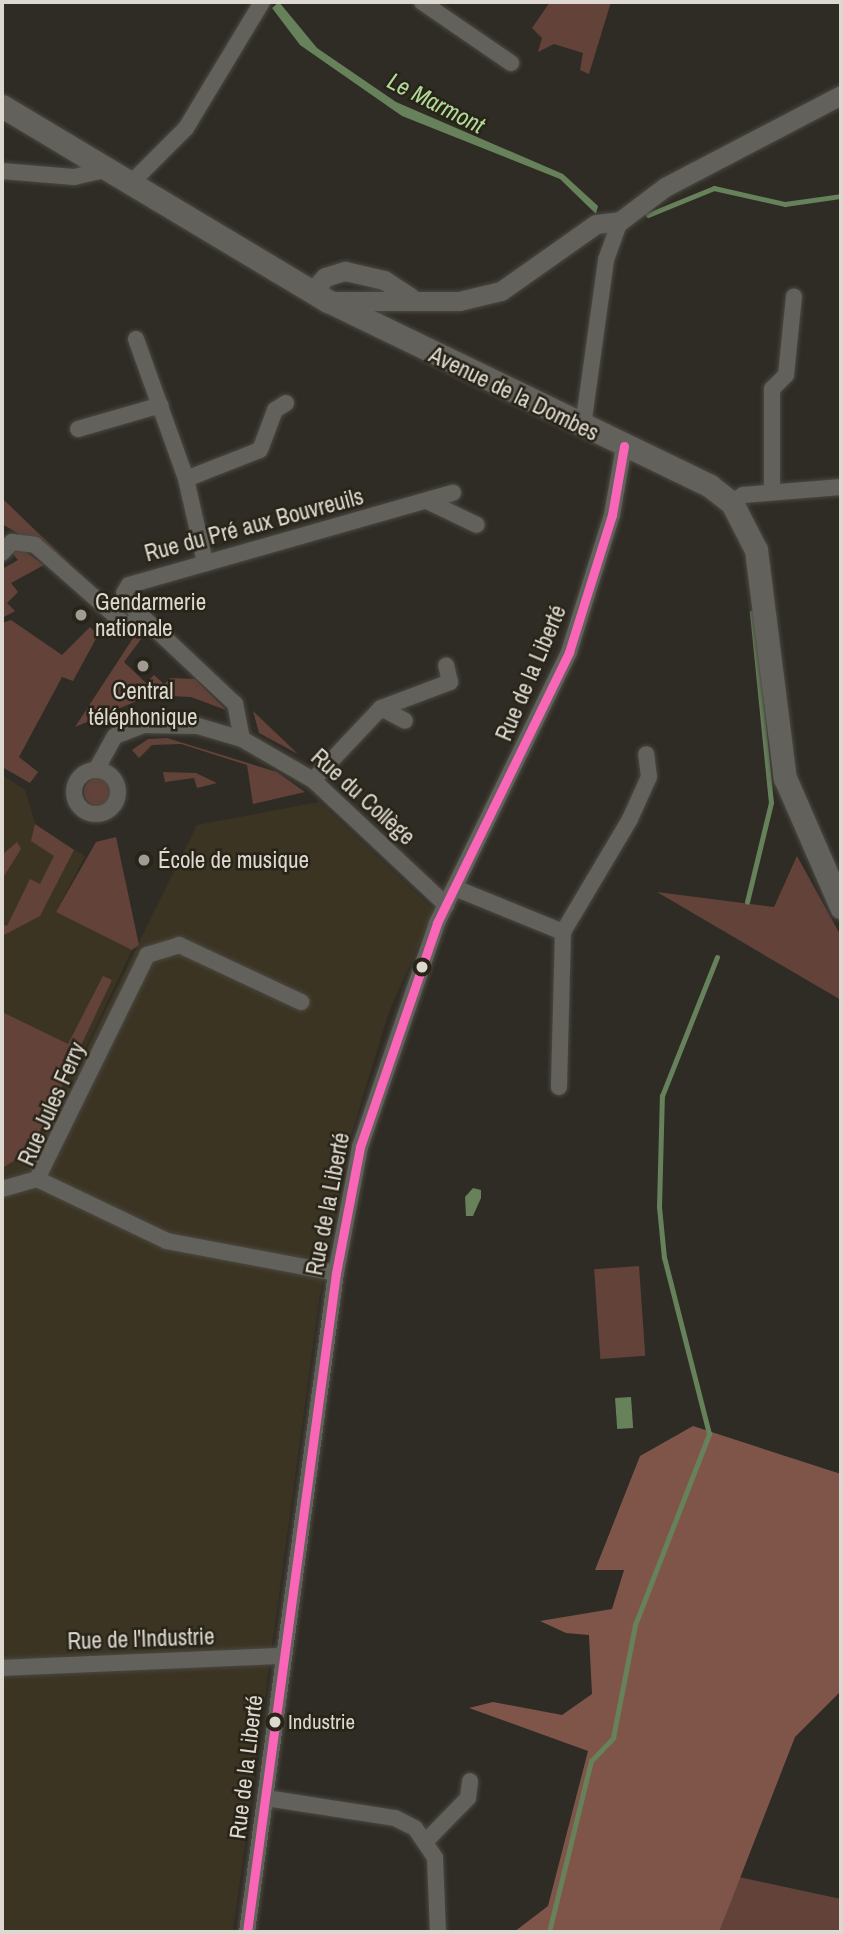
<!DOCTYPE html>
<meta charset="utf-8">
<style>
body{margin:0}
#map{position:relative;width:843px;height:1934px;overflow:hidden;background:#2f2c25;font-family:"Archivo Narrow",sans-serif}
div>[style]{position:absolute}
.built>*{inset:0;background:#3c3423}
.green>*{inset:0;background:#63423a;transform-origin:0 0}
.round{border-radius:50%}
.forest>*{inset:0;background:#7f5549}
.water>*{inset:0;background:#67815b;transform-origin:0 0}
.stream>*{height:4.5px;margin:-2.25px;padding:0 2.25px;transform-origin:2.25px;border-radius:2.25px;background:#67815b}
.roads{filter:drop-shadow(0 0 2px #4a4841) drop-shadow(0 0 2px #4a4841)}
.minor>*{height:16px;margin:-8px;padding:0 8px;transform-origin:8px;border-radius:8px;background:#63615b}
.minor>.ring{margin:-8px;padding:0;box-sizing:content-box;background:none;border:16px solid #63615b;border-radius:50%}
.tertiary>*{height:19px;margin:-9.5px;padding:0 9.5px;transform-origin:9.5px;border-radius:9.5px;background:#63615b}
.secondary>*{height:23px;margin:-11.5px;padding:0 11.5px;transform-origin:11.5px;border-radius:11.5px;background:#63615b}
.bus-1>*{height:9px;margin:-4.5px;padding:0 4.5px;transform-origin:4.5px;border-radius:4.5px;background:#fa66b7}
.dots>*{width:19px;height:19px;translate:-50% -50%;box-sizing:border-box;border:4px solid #292418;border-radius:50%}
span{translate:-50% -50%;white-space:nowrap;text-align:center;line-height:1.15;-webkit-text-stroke:5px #292418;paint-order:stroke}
.bus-label{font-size:21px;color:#ddd9d1}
.left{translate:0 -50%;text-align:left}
.street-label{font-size:23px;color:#ddd9d1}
.poi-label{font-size:23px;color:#ddd9d1}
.water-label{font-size:24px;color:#b0db9b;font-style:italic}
.frame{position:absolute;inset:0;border:4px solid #ddd9d1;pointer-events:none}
</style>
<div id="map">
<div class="built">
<i style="clip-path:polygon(2px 775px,25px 790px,36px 826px,85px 856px,56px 912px,132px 950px,59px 1104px,197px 825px,319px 802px,434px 910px,389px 1012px,349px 1142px,319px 1301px,233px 1932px,2px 1932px)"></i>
</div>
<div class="green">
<i style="clip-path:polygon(550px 2px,611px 2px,589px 74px,580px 70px,583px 53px,554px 44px,538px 52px,542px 38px,532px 28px)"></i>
<i style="clip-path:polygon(2px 498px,71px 565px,2px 524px)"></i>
<i style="clip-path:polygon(17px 546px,44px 565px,11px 583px,18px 592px,7px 603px,15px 611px,2px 618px,2px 569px,18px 560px,11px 552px)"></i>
<i style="clip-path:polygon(11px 620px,62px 655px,90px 627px,98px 635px,73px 681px,62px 677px,19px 757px,38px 772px,30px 783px,2px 767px,2px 623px)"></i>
<i style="clip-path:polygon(139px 629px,147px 631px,124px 662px,146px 683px,154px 675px,164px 684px,171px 678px,195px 679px,226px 710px,191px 697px,151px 695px,75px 727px)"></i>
<i style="clip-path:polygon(253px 711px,298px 754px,259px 733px)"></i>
<i style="clip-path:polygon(167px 738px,277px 772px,305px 792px,253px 804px,247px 765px,181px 744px,152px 745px,139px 758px,132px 750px,148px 739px)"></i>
<i style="clip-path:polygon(163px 772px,196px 773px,217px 783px,197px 788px,194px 778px,165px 782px)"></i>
<i class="round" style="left:84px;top:778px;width:28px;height:28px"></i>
<i style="clip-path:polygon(35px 824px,74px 850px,40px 916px,2px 936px,2px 924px,7px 926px,30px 879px,40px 884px,54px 856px,31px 841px)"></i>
<i style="clip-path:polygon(116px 837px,139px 945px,132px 950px,56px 912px,96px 842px)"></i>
<i style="clip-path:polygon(17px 842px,21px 849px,2px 879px,2px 855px)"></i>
<i style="clip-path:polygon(797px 856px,841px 936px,841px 1000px,657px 892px,774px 907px)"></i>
<i style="clip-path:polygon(103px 976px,112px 980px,31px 1151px,2px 1168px,2px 1012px,68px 1044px)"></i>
<i style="left:639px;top:1266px;width:90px;height:45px;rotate:86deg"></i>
<i style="clip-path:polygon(739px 1877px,841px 1899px,841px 1932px,719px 1932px)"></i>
</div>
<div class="forest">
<i style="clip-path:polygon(693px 1426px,841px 1474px,841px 1691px,795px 1737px,719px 1932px,514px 1932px,548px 1906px,588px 1751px,469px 1708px,493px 1702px,562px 1715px,592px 1694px,589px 1635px,566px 1633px,540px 1621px,612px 1609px,624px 1570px,595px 1570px,640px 1456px)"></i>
</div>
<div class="water">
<i style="clip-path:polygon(279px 2px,317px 48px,396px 102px,563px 174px,598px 206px,596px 214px,560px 179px,402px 116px,300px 45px,272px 8px)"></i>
<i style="clip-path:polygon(473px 1188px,481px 1190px,481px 1198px,473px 1216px,466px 1216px,465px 1197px)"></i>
<i style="left:631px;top:1397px;width:31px;height:16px;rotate:86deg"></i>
</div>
<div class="stream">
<i style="left:648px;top:215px;width:71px;rotate:-22.2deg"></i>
<i style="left:714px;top:188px;width:73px;rotate:12.7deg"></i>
<i style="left:785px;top:204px;width:57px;rotate:-8.1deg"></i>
<i style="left:747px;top:902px;width:102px;rotate:-76.4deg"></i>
<i style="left:771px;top:803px;width:191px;rotate:-95.7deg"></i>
<i style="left:549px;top:1932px;width:176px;rotate:-76.2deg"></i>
<i style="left:591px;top:1761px;width:32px;rotate:-46deg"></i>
<i style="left:613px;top:1738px;width:115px;rotate:-79deg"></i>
<i style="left:635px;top:1625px;width:205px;rotate:-68.8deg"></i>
<i style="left:709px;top:1434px;width:182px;rotate:-104.3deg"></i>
<i style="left:664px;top:1258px;width:51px;rotate:-95.6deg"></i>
<i style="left:659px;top:1207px;width:111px;rotate:-88.5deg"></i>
<i style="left:662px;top:1096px;width:149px;rotate:-68.4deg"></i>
</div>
<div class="roads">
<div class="minor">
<i style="left:422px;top:2px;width:108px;rotate:34.4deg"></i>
<i style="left:2px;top:171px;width:72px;rotate:4.8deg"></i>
<i style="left:74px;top:177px;width:36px;rotate:-13deg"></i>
<i style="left:131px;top:183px;width:78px;rotate:-45deg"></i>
<i style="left:186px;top:128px;width:147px;rotate:-58.9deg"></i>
<i style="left:136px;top:339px;width:149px;rotate:70.3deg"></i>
<i style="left:186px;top:479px;width:85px;rotate:77.1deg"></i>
<i style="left:583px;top:426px;width:168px;rotate:-82.1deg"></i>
<i style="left:606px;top:260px;width:41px;rotate:-70.3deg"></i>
<i style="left:78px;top:429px;width:86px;rotate:-16.1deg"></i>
<i style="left:186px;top:479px;width:79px;rotate:-21.4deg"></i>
<i style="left:260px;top:450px;width:43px;rotate:-69.4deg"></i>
<i style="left:275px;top:410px;width:13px;rotate:-32deg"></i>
<i style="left:772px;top:491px;width:102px;rotate:-90deg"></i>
<i style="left:772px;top:389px;width:20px;rotate:-45deg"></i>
<i style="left:786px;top:375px;width:79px;rotate:-84.2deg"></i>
<i style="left:427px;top:501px;width:55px;rotate:25.6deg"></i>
<i style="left:732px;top:503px;width:14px;rotate:-36deg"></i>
<i style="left:743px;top:495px;width:98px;rotate:-4.7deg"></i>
<i style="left:2px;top:553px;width:15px;rotate:-48deg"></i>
<i style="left:12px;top:542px;width:23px;rotate:7deg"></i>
<i style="left:35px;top:545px;width:124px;rotate:41.4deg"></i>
<i style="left:128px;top:627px;width:16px;rotate:-43deg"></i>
<i style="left:381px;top:708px;width:27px;rotate:28deg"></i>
<i style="left:242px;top:739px;width:36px;rotate:-101deg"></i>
<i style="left:235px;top:704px;width:146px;rotate:-136.7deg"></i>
<i style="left:129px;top:604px;width:12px;rotate:-114deg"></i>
<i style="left:124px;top:593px;width:9px;rotate:-58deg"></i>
<i style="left:129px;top:585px;width:337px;rotate:-15.9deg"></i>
<i class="ring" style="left:74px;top:770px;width:28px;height:28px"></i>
<i style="left:96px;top:770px;width:39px;rotate:-61deg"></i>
<i style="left:115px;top:736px;width:30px;rotate:-21deg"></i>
<i style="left:143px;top:725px;width:55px;rotate:1deg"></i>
<i style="left:198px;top:726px;width:46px;rotate:16.5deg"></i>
<i style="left:242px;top:739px;width:82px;rotate:30deg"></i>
<i style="left:313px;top:780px;width:183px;rotate:43.2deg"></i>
<i style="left:313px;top:780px;width:99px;rotate:-46.6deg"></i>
<i style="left:381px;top:708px;width:74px;rotate:-20.6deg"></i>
<i style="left:450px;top:682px;width:17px;rotate:-103deg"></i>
<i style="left:455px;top:888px;width:117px;rotate:22.2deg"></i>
<i style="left:563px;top:932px;width:155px;rotate:91.5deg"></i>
<i style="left:563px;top:932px;width:131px;rotate:-59.3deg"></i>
<i style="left:630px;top:819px;width:46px;rotate:-65.7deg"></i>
<i style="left:649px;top:777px;width:23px;rotate:-97deg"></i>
<i style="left:37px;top:1179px;width:250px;rotate:-63.8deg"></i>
<i style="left:147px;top:955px;width:34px;rotate:-17deg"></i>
<i style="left:179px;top:945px;width:135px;rotate:25deg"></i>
<i style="left:37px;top:1179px;width:144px;rotate:25.5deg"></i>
<i style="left:167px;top:1241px;width:172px;rotate:10.7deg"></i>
<i style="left:2px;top:1189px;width:36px;rotate:-16deg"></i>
<i style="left:2px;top:1668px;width:280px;rotate:-2.5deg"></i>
<i style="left:266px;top:1798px;width:131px;rotate:8.8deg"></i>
<i style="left:395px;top:1818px;width:22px;rotate:27deg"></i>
<i style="left:415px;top:1828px;width:36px;rotate:56deg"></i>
<i style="left:435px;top:1858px;width:74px;rotate:87.7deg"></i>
<i style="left:427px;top:1840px;width:59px;rotate:-45.7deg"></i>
<i style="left:468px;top:1798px;width:17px;rotate:-83deg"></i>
<i style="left:247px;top:1932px;width:665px;rotate:-82.31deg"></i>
<i style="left:336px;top:1273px;width:128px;rotate:-79.2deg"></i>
<i style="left:360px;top:1147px;width:237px;rotate:-71deg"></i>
<i style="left:437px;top:923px;width:301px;rotate:-64deg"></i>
<i style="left:569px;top:652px;width:144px;rotate:-72.6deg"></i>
<i style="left:612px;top:515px;width:70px;rotate:-80.1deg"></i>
</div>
<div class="tertiary">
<i style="left:312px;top:292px;width:20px;rotate:-49deg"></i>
<i style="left:325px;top:277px;width:21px;rotate:-17deg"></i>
<i style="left:345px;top:271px;width:40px;rotate:13deg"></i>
<i style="left:384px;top:280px;width:31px;rotate:33deg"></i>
<i style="left:328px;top:301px;width:131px"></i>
<i style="left:459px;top:301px;width:43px;rotate:-13.4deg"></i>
<i style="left:501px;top:291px;width:116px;rotate:-35.2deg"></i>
<i style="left:596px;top:224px;width:24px;rotate:-7deg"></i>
<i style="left:620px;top:221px;width:56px;rotate:-37.1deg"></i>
<i style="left:665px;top:187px;width:199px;rotate:-27.6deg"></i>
</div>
<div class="secondary">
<i style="left:2px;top:106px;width:380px;rotate:30.9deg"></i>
<i style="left:328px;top:301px;width:424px;rotate:25.8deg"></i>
<i style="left:710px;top:486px;width:28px;rotate:38deg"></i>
<i style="left:732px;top:503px;width:53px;rotate:62.9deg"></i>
<i style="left:756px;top:550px;width:230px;rotate:82.8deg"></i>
<i style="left:785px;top:778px;width:141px;rotate:66.5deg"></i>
</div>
</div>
<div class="bus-1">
<i style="left:247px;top:1932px;width:665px;rotate:-82.31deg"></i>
<i style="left:336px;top:1273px;width:128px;rotate:-79.2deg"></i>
<i style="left:360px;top:1147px;width:237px;rotate:-71deg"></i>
<i style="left:437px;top:923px;width:301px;rotate:-64deg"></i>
<i style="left:569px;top:652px;width:144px;rotate:-72.6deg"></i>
<i style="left:612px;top:515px;width:70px;rotate:-80.1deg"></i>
</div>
<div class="dots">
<i style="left:81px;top:615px;background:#a09c95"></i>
<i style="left:143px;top:666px;background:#a09c95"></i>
<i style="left:144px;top:860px;background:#a09c95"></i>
<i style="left:422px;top:967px;background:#ddd9d1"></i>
<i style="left:275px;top:1722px;background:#ddd9d1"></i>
</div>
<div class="bus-label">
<span class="left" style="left:288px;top:1722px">Industrie</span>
</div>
<div class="street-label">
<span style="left:514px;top:394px;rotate:26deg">Avenue de la Dombes</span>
<span style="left:254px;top:525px;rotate:-15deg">Rue du Pré aux Bouvreuils</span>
<span style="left:531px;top:673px;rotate:-67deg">Rue de la Liberté</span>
<span style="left:363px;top:797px;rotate:42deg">Rue du Collège</span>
<span style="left:52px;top:1104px;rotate:-66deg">Rue Jules Ferry</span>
<span style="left:328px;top:1204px;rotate:-79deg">Rue de la Liberté</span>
<span style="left:141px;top:1639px;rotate:-2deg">Rue de l'Industrie</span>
<span style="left:246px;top:1767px;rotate:-83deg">Rue de la Liberté</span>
</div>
<div class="poi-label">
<span class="left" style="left:95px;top:615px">Gendarmerie<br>nationale</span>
<span style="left:143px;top:704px">Central<br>téléphonique</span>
<span class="left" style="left:158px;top:860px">École de musique</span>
</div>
<div class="water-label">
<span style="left:436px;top:103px;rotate:27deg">Le Marmont</span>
</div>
<div class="frame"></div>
</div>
